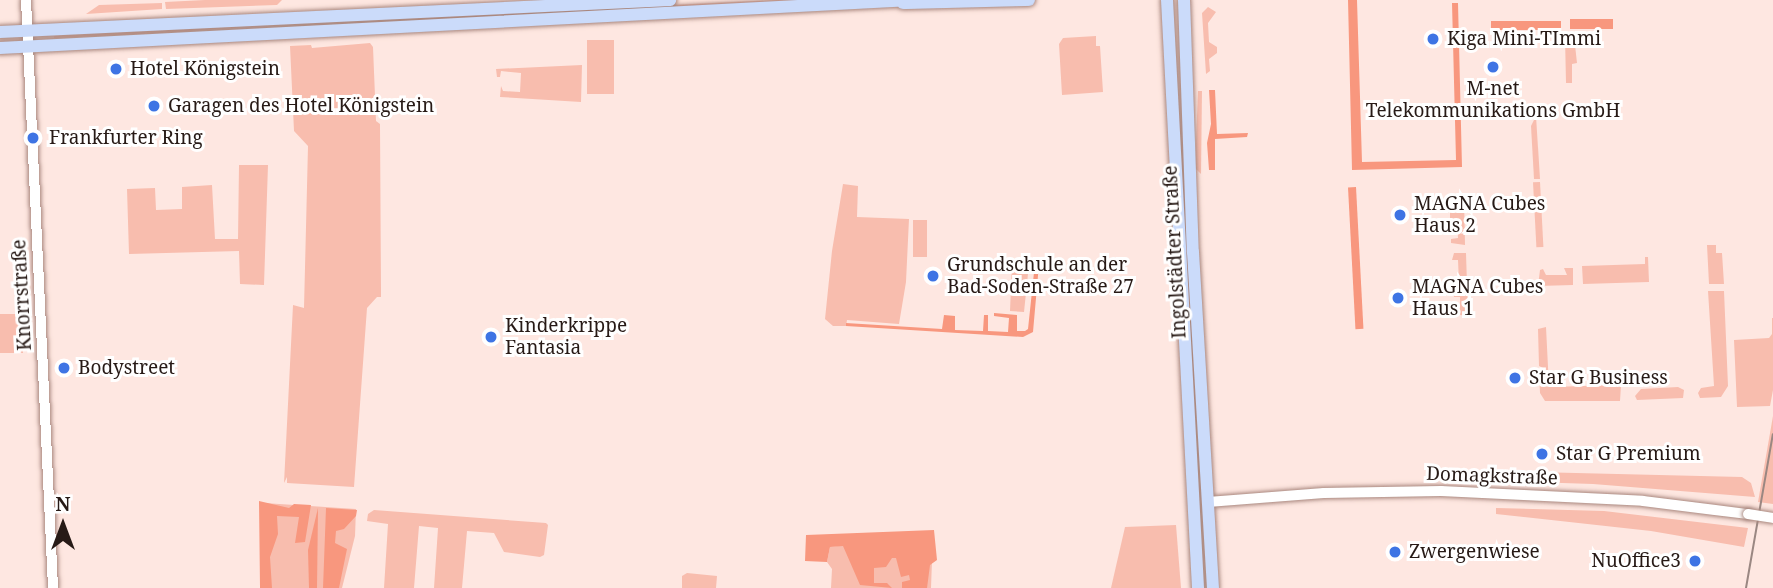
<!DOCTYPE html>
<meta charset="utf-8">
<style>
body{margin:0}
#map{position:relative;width:1773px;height:588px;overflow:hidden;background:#fee7e1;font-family:"Noto Serif",serif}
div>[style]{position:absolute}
.green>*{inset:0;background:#f8bdae;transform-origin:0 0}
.forest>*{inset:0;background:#f8977e;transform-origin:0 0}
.roads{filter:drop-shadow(0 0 2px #a9877e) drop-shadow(0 0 2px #a9877e)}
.tertiary>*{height:10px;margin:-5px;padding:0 5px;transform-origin:5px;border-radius:5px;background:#fff}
.primary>*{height:12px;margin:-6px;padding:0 6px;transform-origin:6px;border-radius:6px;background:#cbdbfa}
.tram>*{height:2px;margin:-1px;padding:0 1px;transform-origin:1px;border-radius:1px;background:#9a8782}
.bridges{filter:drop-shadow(0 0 2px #a9877e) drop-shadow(0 0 2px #a9877e)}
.tertiary-bridge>*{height:10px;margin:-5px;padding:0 5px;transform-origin:5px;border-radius:5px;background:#fff}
.dots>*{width:19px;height:19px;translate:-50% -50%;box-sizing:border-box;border:4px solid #fff;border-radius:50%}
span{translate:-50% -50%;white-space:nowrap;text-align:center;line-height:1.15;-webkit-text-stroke:6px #fff;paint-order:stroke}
.poi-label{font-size:19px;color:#271a16}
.left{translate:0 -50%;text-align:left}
.right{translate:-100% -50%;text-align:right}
.street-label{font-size:19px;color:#271a16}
.north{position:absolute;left:28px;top:490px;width:70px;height:70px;-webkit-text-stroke:5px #fff;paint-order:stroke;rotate:0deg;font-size:19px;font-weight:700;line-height:28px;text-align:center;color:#271a16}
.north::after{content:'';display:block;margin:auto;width:24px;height:32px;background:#271a16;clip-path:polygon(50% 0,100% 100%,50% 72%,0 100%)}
</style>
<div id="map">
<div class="green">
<i style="clip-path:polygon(205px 0,282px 0,277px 5px,166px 9px,165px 2px)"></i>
<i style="clip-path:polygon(775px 0,833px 0,403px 21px,403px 18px)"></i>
<i style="clip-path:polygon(162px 3px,162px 9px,86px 14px,99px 5px)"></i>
<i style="clip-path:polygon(1208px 7px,1216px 12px,1208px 23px,1209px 42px,1217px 47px,1217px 53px,1209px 59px,1210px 71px,1206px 74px,1202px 13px)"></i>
<i style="clip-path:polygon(284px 24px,162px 33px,54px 38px,54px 36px)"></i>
<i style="clip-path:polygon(1096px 36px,1096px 46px,1100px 46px,1103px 92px,1062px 95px,1059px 44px,1063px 38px)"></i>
<i style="clip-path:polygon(1574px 36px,1577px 63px,1572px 64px,1572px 83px,1566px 83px,1565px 37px)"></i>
<i style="left:587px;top:40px;width:27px;height:54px"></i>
<i style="clip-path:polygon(370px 43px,373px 47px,376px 121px,380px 124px,381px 291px,381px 297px,377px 297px,367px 308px,354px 487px,287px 483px,287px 477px,284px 483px,293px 305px,304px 308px,308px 146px,294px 131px,290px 46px,311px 45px,312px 48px)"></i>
<i style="clip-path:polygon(582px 65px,581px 102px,500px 97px,501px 86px,503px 91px,520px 92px,521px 73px,501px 71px,500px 77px,497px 77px,496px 69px)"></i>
<i style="clip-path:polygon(1198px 91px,1202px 91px,1201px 174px,1195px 168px)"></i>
<i style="clip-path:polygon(1536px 116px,1540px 179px,1534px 179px,1531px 126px)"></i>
<i style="clip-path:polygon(239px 165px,268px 165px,264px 285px,240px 284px,239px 251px,129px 254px,127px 189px,155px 188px,156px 210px,182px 209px,182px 187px,212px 185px,215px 239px,238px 239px)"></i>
<i style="left:1540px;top:182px;width:65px;height:7px;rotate:87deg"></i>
<i style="clip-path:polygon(843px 184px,858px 186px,857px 217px,909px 219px,906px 282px,899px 324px,847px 320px,846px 326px,833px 326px,825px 319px,832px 251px)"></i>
<i style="clip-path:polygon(1453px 197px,1464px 197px,1465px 245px,1451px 243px,1451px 239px,1458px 238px,1457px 219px,1450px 219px,1450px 210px,1457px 210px,1457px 201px,1450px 201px)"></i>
<i style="left:913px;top:220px;width:14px;height:37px"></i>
<i style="clip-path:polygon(1707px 245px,1716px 245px,1716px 253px,1722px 253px,1724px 284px,1709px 284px)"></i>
<i style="clip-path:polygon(1454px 253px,1466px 253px,1468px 317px,1454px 313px,1454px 310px,1460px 309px,1460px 297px,1454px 297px,1453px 283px,1459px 283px,1458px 260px,1452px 260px)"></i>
<i style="clip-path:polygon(1645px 257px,1648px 257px,1649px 282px,1583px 284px,1582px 266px,1645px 264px)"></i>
<i style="clip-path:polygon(1012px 263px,1029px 264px,1024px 312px,1010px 311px)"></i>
<i style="clip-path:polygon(1564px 268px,1573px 268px,1573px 285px,1538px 286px,1540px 270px,1543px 269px,1546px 275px,1567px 275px)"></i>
<i style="clip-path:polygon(1708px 291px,1724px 291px,1728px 386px,1721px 397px,1700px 398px,1698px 393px,1701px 388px,1714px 386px)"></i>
<i style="left:0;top:314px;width:23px;height:39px"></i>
<i style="clip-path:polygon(1772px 318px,1773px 318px,1773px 390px,1770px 406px,1737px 407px,1734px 340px,1769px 338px,1772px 334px)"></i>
<i style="clip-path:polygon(1546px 327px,1549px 387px,1621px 385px,1620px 401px,1545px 401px,1540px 393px,1539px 372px,1543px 368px,1539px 366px,1538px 329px)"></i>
<i style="clip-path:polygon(1678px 387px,1684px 390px,1683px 398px,1637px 400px,1635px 396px,1641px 389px)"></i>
<i style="clip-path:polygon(1773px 416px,1773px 504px,1758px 502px)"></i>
<i style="clip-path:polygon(1491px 471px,1742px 477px,1751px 483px,1755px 497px,1593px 484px,1498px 481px)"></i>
<i style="clip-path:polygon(264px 503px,356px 509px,355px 536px,342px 588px,262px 588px)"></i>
<i style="clip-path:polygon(1496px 508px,1604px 511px,1748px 528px,1744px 547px,1651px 531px,1496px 514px)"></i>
<i style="clip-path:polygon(374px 510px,546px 523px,548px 525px,544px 555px,540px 557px,504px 552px,494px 533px,467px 531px,462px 588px,434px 588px,438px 528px,419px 526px,414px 588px,384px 588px,388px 524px,367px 521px,368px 514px)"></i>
<i style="clip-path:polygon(1176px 525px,1181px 588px,1111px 588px,1125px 527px)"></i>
<i style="clip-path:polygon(933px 534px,931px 588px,831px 588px,832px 569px,827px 562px,830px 547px)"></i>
<i style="clip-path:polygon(687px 573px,717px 576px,716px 588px,682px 588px,682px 576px)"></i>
</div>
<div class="forest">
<i style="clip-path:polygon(1348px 0,1357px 0,1362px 162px,1456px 160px,1452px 3px,1458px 3px,1462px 167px,1352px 170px)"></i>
<i style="left:1613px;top:19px;width:10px;height:43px;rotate:90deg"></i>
<i style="left:1561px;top:21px;width:9px;height:70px;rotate:90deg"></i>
<i style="clip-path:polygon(1209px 90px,1215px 90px,1217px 134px,1248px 133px,1247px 137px,1215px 139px,1215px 170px,1209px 170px,1207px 143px,1211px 124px)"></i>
<i style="left:1356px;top:187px;width:142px;height:8px;rotate:87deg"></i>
<i style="clip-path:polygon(1035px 263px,1039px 264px,1033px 332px,1023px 337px,846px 326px,846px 323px,942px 329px,944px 315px,955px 316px,955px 330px,983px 331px,984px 315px,988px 315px,988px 331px,1008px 332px,1009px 318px,994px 316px,994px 313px,1017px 315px,1017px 331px,1025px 331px,1028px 329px)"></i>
<i style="clip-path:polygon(259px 501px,289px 508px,294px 504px,311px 505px,305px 542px,295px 543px,299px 517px,277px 516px,278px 534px,270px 557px,272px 588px,260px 588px)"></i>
<i style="clip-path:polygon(318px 508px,317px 588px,309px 588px,308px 550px)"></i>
<i style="clip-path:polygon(326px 508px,357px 510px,356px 516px,344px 529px,336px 531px,335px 543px,347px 549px,339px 588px,323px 588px)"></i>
<i style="clip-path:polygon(934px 530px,937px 560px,930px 565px,927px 588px,902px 588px,902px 582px,910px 580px,909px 575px,901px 577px,896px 558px,892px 558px,886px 567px,874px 568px,874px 583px,887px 583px,892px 588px,860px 585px,843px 546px,830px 547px,827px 562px,805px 561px,806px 535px)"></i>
</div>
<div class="roads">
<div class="tertiary">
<i style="left:26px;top:0;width:589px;rotate:87.37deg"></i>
<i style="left:1208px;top:502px;width:116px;rotate:-4.4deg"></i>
<i style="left:1324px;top:493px;width:117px;rotate:-1deg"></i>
<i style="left:1441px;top:491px;width:202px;rotate:2.8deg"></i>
<i style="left:1643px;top:501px;width:106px;rotate:7.1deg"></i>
</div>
<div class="primary">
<i style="left:1167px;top:0;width:589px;rotate:86.98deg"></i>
<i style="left:1184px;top:0;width:252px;rotate:88deg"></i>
<i style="left:1193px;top:252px;width:337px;rotate:86.6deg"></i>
<i style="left:903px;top:3px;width:126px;rotate:-1.4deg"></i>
<i style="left:0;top:32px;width:671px;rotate:-2.73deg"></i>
<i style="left:0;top:48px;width:913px;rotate:-3.01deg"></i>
</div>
</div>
<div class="tram">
<i style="left:1746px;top:588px;width:156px;rotate:-80.1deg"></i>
</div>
<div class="bridges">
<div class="tertiary-bridge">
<i style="left:1748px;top:514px;width:25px;rotate:9deg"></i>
</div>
</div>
<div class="dots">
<i style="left:1433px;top:39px;background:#3e74e4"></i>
<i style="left:1493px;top:67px;background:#3e74e4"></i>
<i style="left:116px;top:69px;background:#3e74e4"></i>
<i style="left:154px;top:106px;background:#3e74e4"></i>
<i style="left:33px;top:138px;background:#3e74e4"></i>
<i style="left:1400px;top:215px;background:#3e74e4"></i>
<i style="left:933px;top:276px;background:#3e74e4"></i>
<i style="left:1398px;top:298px;background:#3e74e4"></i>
<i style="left:491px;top:337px;background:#3e74e4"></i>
<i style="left:64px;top:368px;background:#3e74e4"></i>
<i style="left:1515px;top:378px;background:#3e74e4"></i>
<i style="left:1542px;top:454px;background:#3e74e4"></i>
<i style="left:1395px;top:552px;background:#3e74e4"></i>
<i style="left:1695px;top:561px;background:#3e74e4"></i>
</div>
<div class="poi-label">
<span class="left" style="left:1447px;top:39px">Kiga Mini-TImmi</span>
<span class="left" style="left:130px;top:69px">Hotel Königstein</span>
<span style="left:1493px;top:100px">M-net<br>Telekommunikations GmbH</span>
<span class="left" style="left:168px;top:106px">Garagen des Hotel Königstein</span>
<span class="left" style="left:49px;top:138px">Frankfurter Ring</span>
<span class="left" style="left:1414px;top:215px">MAGNA Cubes<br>Haus 2</span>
<span class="left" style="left:947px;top:276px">Grundschule an der<br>Bad-Soden-Straße 27</span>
<span class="left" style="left:1412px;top:298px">MAGNA Cubes<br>Haus 1</span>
<span class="left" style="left:505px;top:337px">Kinderkrippe<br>Fantasia</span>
<span class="left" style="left:78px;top:368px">Bodystreet</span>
<span class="left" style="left:1529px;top:378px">Star G Business</span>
<span class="left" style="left:1556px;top:454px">Star G Premium</span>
<span class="left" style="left:1409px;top:552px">Zwergenwiese</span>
<span class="right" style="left:1681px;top:561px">NuOffice3</span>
</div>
<div class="street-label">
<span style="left:1175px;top:252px;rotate:-93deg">Ingolstädter Straße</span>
<span style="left:22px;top:295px;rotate:-93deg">Knorrstraße</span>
<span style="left:1492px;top:476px;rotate:2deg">Domagkstraße</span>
</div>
<div class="north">N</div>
</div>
